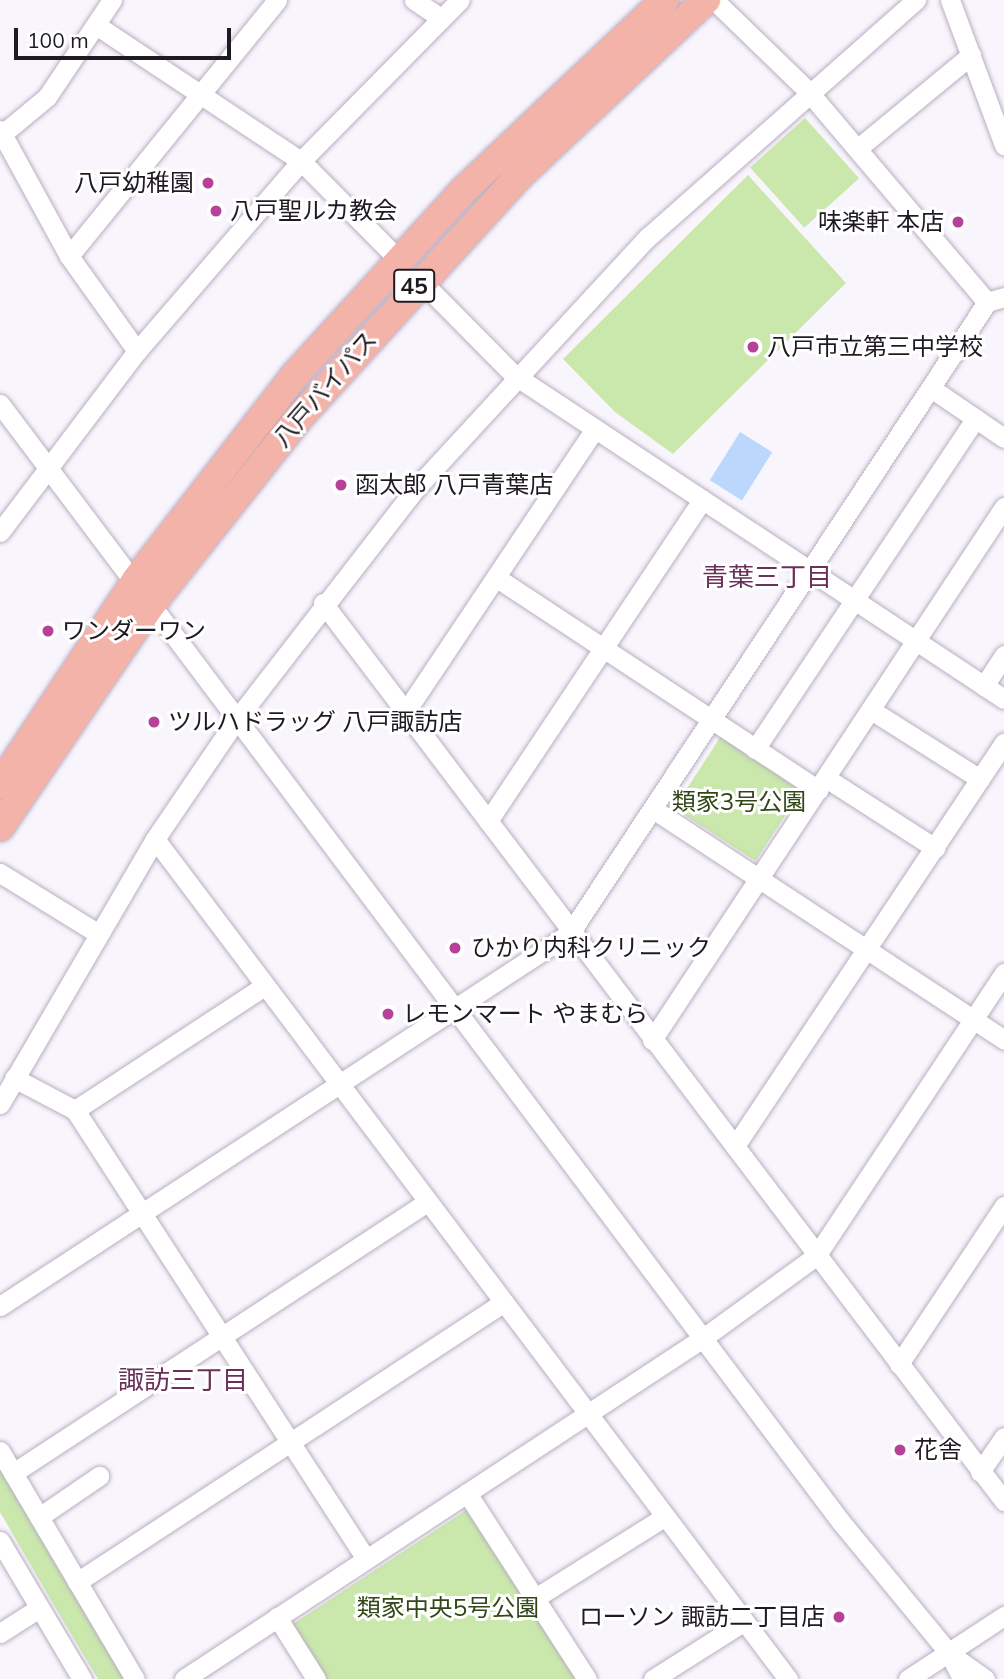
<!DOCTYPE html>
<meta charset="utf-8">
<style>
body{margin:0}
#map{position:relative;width:1004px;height:1679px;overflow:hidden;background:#f9f5fd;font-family:Mulish,"Noto Sans JP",sans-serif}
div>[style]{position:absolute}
.green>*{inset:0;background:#cae8ac;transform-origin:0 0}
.water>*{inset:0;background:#bbd7fc;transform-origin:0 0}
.roads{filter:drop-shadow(0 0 2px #b9aec1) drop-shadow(0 0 2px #b9aec1)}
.minor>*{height:19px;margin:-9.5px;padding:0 9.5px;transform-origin:9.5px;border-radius:9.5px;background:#fff}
.highway>*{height:28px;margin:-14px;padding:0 14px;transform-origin:14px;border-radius:14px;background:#f3b3a8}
.dots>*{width:19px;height:19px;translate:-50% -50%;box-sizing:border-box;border:4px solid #fff;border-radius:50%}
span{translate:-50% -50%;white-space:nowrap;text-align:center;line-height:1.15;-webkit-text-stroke:6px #fff;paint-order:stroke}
.shield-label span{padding:2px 5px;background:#fff;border:2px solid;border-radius:5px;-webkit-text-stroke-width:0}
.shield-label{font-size:23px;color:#1f1a21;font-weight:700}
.poi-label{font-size:24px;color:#1f1a21}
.right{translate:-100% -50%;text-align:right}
.left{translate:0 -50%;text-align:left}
.street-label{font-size:24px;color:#1f1a21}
.park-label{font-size:24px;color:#314716}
.neighbourhood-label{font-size:26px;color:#6a3059}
.scale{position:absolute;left:14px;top:28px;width:217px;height:32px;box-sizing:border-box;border:4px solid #1f1a21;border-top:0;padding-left:9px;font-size:21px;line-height:24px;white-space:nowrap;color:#1f1a21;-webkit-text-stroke:5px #fff;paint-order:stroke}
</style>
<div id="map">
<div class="green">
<i style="left:805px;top:118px;width:81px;height:74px;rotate:48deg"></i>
<i style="clip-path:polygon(748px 175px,846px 283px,673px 454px,615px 412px,563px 359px)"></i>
<i style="left:721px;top:736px;width:97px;height:86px;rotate:33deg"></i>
<i style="clip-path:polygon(0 1464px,127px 1679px,98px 1679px,51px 1600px,0 1512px)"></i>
<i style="clip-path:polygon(468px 1509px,578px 1679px,325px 1679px,290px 1626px)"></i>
</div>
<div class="water">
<i style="left:740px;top:432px;width:38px;height:57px;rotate:32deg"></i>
</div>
<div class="roads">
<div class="minor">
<i style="left:414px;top:0;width:32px;rotate:34deg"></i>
<i style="left:714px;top:0;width:129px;rotate:44.1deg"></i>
<i style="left:807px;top:90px;width:278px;rotate:49.7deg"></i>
<i style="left:950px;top:0;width:155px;rotate:69.6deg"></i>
<i style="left:96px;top:25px;width:246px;rotate:33.6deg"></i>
<i style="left:301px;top:161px;width:139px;rotate:45.3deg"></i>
<i style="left:0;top:130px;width:144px;rotate:61.3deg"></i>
<i style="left:69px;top:256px;width:117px;rotate:54.4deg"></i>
<i style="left:0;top:136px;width:61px;rotate:-39.7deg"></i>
<i style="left:47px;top:97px;width:117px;rotate:-56.2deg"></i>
<i style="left:857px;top:149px;width:148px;rotate:-39.5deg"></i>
<i style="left:69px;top:256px;width:330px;rotate:-50.9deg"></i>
<i style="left:420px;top:280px;width:134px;rotate:45.3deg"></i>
<i style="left:514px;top:375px;width:587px;rotate:33.47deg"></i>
<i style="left:931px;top:388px;width:88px;rotate:34.4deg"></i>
<i style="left:0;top:404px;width:1399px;rotate:53.05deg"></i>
<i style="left:841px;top:1522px;width:170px;rotate:50.5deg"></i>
<i style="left:949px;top:1653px;width:29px;rotate:63deg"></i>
<i style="left:0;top:532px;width:227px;rotate:-52.9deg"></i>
<i style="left:137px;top:351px;width:251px;rotate:-49.2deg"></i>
<i style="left:301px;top:161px;width:226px;rotate:-45.4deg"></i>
<i style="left:497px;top:578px;width:385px;rotate:33.4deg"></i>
<i style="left:323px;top:603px;width:1127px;rotate:52.83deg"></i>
<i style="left:984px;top:686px;width:37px;rotate:-57deg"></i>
<i style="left:871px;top:710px;width:129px;rotate:32.3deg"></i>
<i style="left:406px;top:711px;width:339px;rotate:-56.2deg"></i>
<i style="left:755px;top:749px;width:397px;rotate:-56.3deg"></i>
<i style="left:826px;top:778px;width:130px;rotate:32.7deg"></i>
<i style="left:653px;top:809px;width:420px;rotate:33.3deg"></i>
<i style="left:488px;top:821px;width:386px;rotate:-56.3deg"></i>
<i style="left:155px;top:839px;width:1052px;rotate:53deg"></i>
<i style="left:0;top:873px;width:114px;rotate:31.7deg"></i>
<i style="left:652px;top:1040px;width:639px;rotate:-56.56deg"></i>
<i style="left:14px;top:1078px;width:69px;rotate:27.7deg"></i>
<i style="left:75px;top:1110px;width:535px;rotate:57.05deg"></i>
<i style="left:0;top:1104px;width:307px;rotate:-59.7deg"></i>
<i style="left:155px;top:839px;width:144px;rotate:-55.8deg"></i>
<i style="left:236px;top:720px;width:295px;rotate:-52.2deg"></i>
<i style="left:417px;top:487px;width:340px;rotate:-47.3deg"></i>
<i style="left:648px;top:237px;width:358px;rotate:-41.5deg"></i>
<i style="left:75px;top:1110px;width:225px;rotate:-33.2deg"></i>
<i style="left:735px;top:1146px;width:485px;rotate:-56.3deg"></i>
<i style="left:0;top:1306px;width:681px;rotate:-33.2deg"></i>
<i style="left:570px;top:933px;width:756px;rotate:-56.54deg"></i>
<i style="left:987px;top:302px;width:18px;rotate:-16deg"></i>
<i style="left:899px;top:1364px;width:190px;rotate:-56.4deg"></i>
<i style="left:0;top:1451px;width:265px;rotate:59.4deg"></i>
<i style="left:980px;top:1472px;width:42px;rotate:-55.6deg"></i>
<i style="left:13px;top:1473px;width:493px;rotate:-33.2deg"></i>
<i style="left:467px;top:1493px;width:221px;rotate:57.2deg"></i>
<i style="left:39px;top:1517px;width:73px;rotate:-34.3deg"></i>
<i style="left:0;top:1541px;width:161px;rotate:59.3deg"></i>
<i style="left:77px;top:1582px;width:507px;rotate:-33.25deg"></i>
<i style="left:535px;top:1598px;width:152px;rotate:-32.1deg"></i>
<i style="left:277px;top:1617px;width:73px;rotate:57.8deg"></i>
<i style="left:0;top:1633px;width:46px;rotate:-32.7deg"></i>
<i style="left:950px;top:1654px;width:43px;rotate:35.5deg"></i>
<i style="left:184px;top:1679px;width:621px;rotate:-33.31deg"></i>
<i style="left:703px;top:1338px;width:140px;rotate:-36deg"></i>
<i style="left:816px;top:1256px;width:340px;rotate:-56.4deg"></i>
<i style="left:653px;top:1679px;width:107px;rotate:-32.3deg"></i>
<i style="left:908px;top:1679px;width:115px;rotate:-33.3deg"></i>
</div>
<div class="highway">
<i style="left:0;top:785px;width:246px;rotate:-56.4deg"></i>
<i style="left:136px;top:580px;width:258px;rotate:-52.2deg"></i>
<i style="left:294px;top:376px;width:253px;rotate:-47.6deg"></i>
<i style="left:465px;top:189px;width:275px;rotate:-43.4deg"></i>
<i style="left:0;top:827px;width:272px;rotate:-55.8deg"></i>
<i style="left:153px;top:602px;width:232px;rotate:-51.6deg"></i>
<i style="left:297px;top:420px;width:327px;rotate:-47.7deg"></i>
<i style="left:517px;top:178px;width:260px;rotate:-43.3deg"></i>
</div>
</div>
<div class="dots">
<i style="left:208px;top:183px;background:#b74198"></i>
<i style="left:216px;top:211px;background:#b74198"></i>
<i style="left:958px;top:222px;background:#b74198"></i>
<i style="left:753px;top:347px;background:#b74198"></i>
<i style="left:341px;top:485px;background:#b74198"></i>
<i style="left:48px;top:631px;background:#b74198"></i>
<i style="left:154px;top:722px;background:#b74198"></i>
<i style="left:455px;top:948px;background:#b74198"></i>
<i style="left:388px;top:1014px;background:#b74198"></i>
<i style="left:900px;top:1450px;background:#b74198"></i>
<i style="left:839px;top:1617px;background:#b74198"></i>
</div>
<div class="shield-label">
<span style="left:414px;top:286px">45</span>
</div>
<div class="poi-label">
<span class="right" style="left:194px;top:183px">八戸幼稚園</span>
<span class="left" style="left:230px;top:211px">八戸聖ルカ教会</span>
<span class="right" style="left:944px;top:222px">味楽軒 本店</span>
<span class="left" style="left:767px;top:347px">八戸市立第三中学校</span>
<span class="left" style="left:355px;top:485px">函太郎 八戸青葉店</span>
<span class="left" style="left:62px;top:631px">ワンダーワン</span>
<span class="left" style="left:168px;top:722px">ツルハドラッグ 八戸諏訪店</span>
<span class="left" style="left:471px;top:948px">ひかり内科クリニック</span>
<span class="left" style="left:402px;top:1014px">レモンマート やまむら</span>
<span class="left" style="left:914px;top:1450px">花舎</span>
<span class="right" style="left:825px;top:1617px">ローソン 諏訪二丁目店</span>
</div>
<div class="street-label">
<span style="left:325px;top:389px;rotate:-49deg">八戸バイパス</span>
</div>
<div class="park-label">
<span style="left:739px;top:802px">類家3号公園</span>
<span style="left:448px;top:1608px">類家中央5号公園</span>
</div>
<div class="neighbourhood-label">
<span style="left:767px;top:577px">青葉三丁目</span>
<span style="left:183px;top:1380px">諏訪三丁目</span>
</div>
<div class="scale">100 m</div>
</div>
